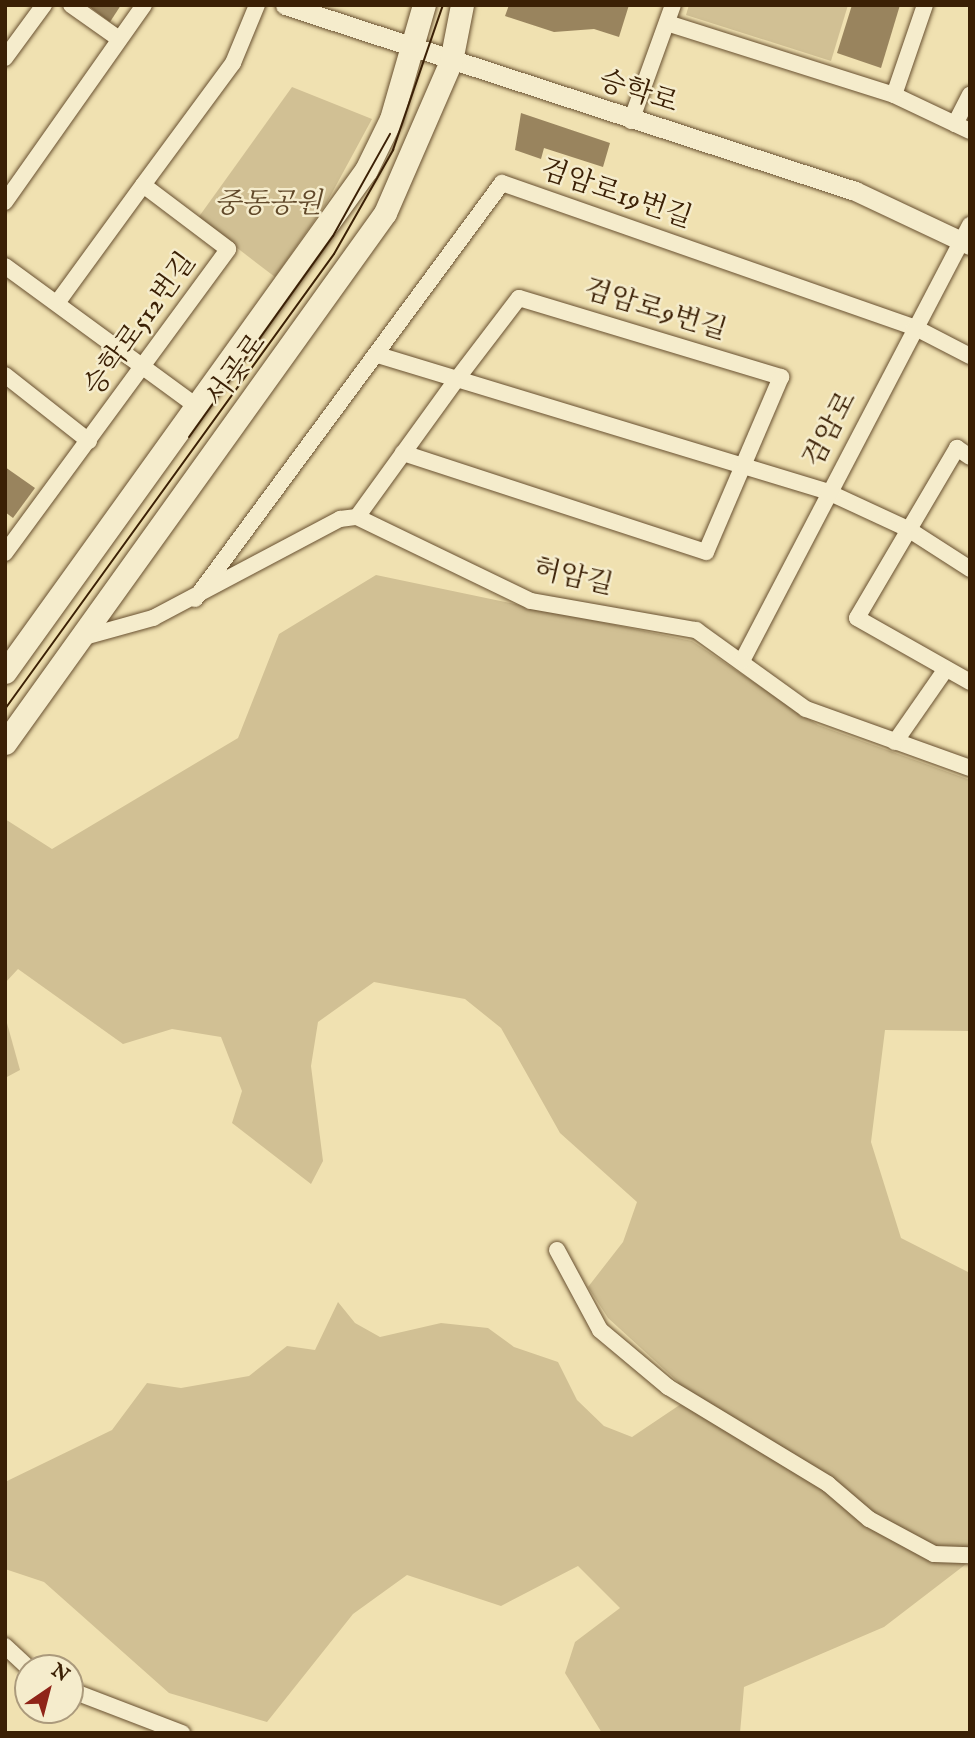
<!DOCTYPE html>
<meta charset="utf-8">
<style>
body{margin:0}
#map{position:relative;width:975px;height:1738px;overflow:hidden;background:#f0e1b1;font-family:"IM FELL English","Noto Serif KR",serif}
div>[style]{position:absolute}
.green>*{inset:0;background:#d1c094}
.building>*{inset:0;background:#99845e}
.roads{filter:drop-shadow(0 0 2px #685030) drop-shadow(0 0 2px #685030)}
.minor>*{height:16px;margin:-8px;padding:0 8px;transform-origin:8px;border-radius:8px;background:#f5eccc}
.tertiary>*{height:19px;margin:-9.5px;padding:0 9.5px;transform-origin:9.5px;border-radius:9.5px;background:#f5eccc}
.secondary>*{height:23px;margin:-11.5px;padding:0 11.5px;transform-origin:11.5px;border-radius:11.5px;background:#f5eccc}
.tram>*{height:2px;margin:-1px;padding:0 1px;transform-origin:1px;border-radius:1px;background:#3b2005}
span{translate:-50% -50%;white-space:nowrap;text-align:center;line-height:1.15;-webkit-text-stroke:5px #f5eccc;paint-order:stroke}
.street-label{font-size:28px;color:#3b2005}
.park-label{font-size:28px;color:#604829;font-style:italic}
.frame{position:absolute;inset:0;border:7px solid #3b2005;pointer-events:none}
.north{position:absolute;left:14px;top:1654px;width:70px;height:70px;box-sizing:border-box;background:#f5eccc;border:2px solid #ab9a7c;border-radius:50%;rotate:35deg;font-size:19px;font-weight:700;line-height:28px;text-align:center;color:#3b2005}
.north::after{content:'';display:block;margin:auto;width:24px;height:32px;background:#8f2418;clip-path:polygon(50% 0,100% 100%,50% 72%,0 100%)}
</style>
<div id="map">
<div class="green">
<i style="clip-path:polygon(689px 5px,848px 5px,831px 61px,686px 15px)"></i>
<i style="clip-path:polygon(292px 87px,372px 119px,326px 204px,275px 277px,198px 218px)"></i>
<i style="clip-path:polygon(376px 575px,692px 641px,818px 725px,970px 780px,970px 1031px,885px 1030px,871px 1142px,901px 1238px,970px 1273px,970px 1561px,884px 1627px,744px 1687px,740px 1733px,602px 1733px,565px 1673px,575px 1642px,620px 1608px,578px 1566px,501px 1606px,407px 1575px,353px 1614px,267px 1722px,169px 1693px,44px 1582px,5px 1569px,5px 1482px,112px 1430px,147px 1383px,181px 1388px,249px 1376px,287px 1346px,315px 1350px,338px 1302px,355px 1323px,380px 1337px,441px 1323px,488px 1328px,514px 1347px,558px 1362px,577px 1400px,604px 1426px,632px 1437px,687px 1400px,677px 1381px,608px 1318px,588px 1287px,623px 1242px,637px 1202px,560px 1133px,501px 1028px,465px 999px,374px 982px,318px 1022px,311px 1066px,323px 1161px,311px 1184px,232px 1123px,242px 1091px,221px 1037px,172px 1029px,123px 1044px,18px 969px,5px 983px,5px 819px,52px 849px,238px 738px,279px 634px)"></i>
<i style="clip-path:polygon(5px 1016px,20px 1070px,5px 1078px)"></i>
</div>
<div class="building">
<i style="clip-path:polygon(87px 5px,121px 5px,110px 22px)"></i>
<i style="clip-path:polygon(509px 5px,629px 5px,619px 37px,594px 29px,554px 32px,505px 16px)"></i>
<i style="clip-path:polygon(852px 5px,900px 5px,881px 68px,837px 53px)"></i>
<i style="clip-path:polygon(521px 113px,610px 143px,603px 167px,544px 148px,541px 159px,515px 150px)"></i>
<i style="clip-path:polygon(5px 467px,35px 488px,13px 518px,5px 512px)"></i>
</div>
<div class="roads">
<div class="minor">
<i style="left:71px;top:5px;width:59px;rotate:35.3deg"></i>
<i style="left:667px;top:23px;width:238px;rotate:17.6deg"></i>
<i style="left:894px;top:95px;width:84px;rotate:25.3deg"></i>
<i style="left:5px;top:58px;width:66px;rotate:-53.7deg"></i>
<i style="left:894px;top:95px;width:95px;rotate:-71deg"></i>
<i style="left:631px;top:121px;width:123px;rotate:-70.1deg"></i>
<i style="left:955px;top:124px;width:33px;rotate:-63deg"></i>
<i style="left:5px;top:202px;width:241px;rotate:-54.8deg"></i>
<i style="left:5px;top:266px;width:240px;rotate:36.2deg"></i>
<i style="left:57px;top:303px;width:146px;rotate:-53.9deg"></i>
<i style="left:378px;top:355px;width:470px;rotate:16.9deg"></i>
<i style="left:828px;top:492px;width:88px;rotate:24.8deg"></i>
<i style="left:908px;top:529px;width:74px;rotate:32.8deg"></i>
<i style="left:5px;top:375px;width:107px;rotate:38.2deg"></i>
<i style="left:970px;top:457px;width:16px;rotate:-145deg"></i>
<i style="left:957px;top:448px;width:197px;rotate:120.5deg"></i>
<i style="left:857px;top:618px;width:130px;rotate:29.5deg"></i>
<i style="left:357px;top:517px;width:170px;rotate:-54.1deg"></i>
<i style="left:457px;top:379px;width:102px;rotate:-52.6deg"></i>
<i style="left:519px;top:298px;width:274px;rotate:16.8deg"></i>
<i style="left:781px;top:377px;width:190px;rotate:113.2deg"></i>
<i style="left:706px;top:552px;width:319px;rotate:-161.9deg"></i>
<i style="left:5px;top:553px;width:377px;rotate:-53.7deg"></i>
<i style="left:228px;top:249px;width:106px;rotate:-143deg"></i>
<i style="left:143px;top:185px;width:152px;rotate:-53.6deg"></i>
<i style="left:233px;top:63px;width:63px;rotate:-67.5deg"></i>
<i style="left:195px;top:599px;width:517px;rotate:-53.57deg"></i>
<i style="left:502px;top:183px;width:436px;rotate:19.3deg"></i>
<i style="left:914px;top:327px;width:63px;rotate:27.4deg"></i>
<i style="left:81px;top:638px;width:75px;rotate:-15.5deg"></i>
<i style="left:153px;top:618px;width:212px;rotate:-27.9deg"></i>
<i style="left:340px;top:519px;width:17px;rotate:-7deg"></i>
<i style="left:357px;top:517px;width:193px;rotate:25.8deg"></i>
<i style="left:531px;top:601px;width:168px;rotate:10deg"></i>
<i style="left:696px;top:630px;width:135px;rotate:35.7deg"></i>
<i style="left:806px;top:709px;width:174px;rotate:19.8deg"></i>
<i style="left:742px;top:661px;width:492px;rotate:-62.4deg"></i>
<i style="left:895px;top:742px;width:89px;rotate:-55.1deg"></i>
<i style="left:557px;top:1250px;width:91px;rotate:61.7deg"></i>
<i style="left:600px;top:1330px;width:89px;rotate:40deg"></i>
<i style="left:668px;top:1387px;width:187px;rotate:31.2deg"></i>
<i style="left:828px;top:1484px;width:54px;rotate:40.5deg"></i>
<i style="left:869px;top:1519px;width:74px;rotate:28.3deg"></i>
<i style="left:934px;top:1554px;width:36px;rotate:2deg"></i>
<i style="left:5px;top:1646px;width:33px;rotate:43deg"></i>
<i style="left:70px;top:1690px;width:120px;rotate:21deg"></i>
</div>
<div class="tertiary">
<i style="left:285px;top:5px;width:600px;rotate:18.07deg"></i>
<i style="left:855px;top:191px;width:127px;rotate:25.2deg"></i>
</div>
<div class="secondary">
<i style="left:5px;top:672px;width:618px;rotate:-54.28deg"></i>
<i style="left:366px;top:170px;width:57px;rotate:-63.9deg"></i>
<i style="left:391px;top:119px;width:119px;rotate:-73.9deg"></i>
<i style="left:5px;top:743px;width:652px;rotate:-54.36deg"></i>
<i style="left:385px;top:213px;width:166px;rotate:-66.5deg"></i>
<i style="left:451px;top:61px;width:57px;rotate:-78.9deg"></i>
</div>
</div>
<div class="tram">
<i style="left:189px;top:437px;width:247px;rotate:-54.4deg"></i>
<i style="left:333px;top:236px;width:117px;rotate:-60.8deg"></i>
<i style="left:5px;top:709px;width:561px;rotate:-54.13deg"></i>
<i style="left:334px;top:254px;width:120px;rotate:-60.4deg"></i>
<i style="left:393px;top:150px;width:153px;rotate:-71deg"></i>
</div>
<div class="street-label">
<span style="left:638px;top:93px;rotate:18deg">승학로</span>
<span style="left:616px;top:195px;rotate:19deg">검암로19번길</span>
<span style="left:655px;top:311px;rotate:17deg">검암로9번길</span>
<span style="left:141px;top:325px;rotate:-54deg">승학로512번길</span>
<span style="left:237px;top:371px;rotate:-54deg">서곶로</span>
<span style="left:831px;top:430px;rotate:-62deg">검암로</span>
<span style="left:573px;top:578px;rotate:13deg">허암길</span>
</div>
<div class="park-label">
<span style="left:268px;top:205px">중동공원</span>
</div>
<div class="frame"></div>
<div class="north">N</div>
</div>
